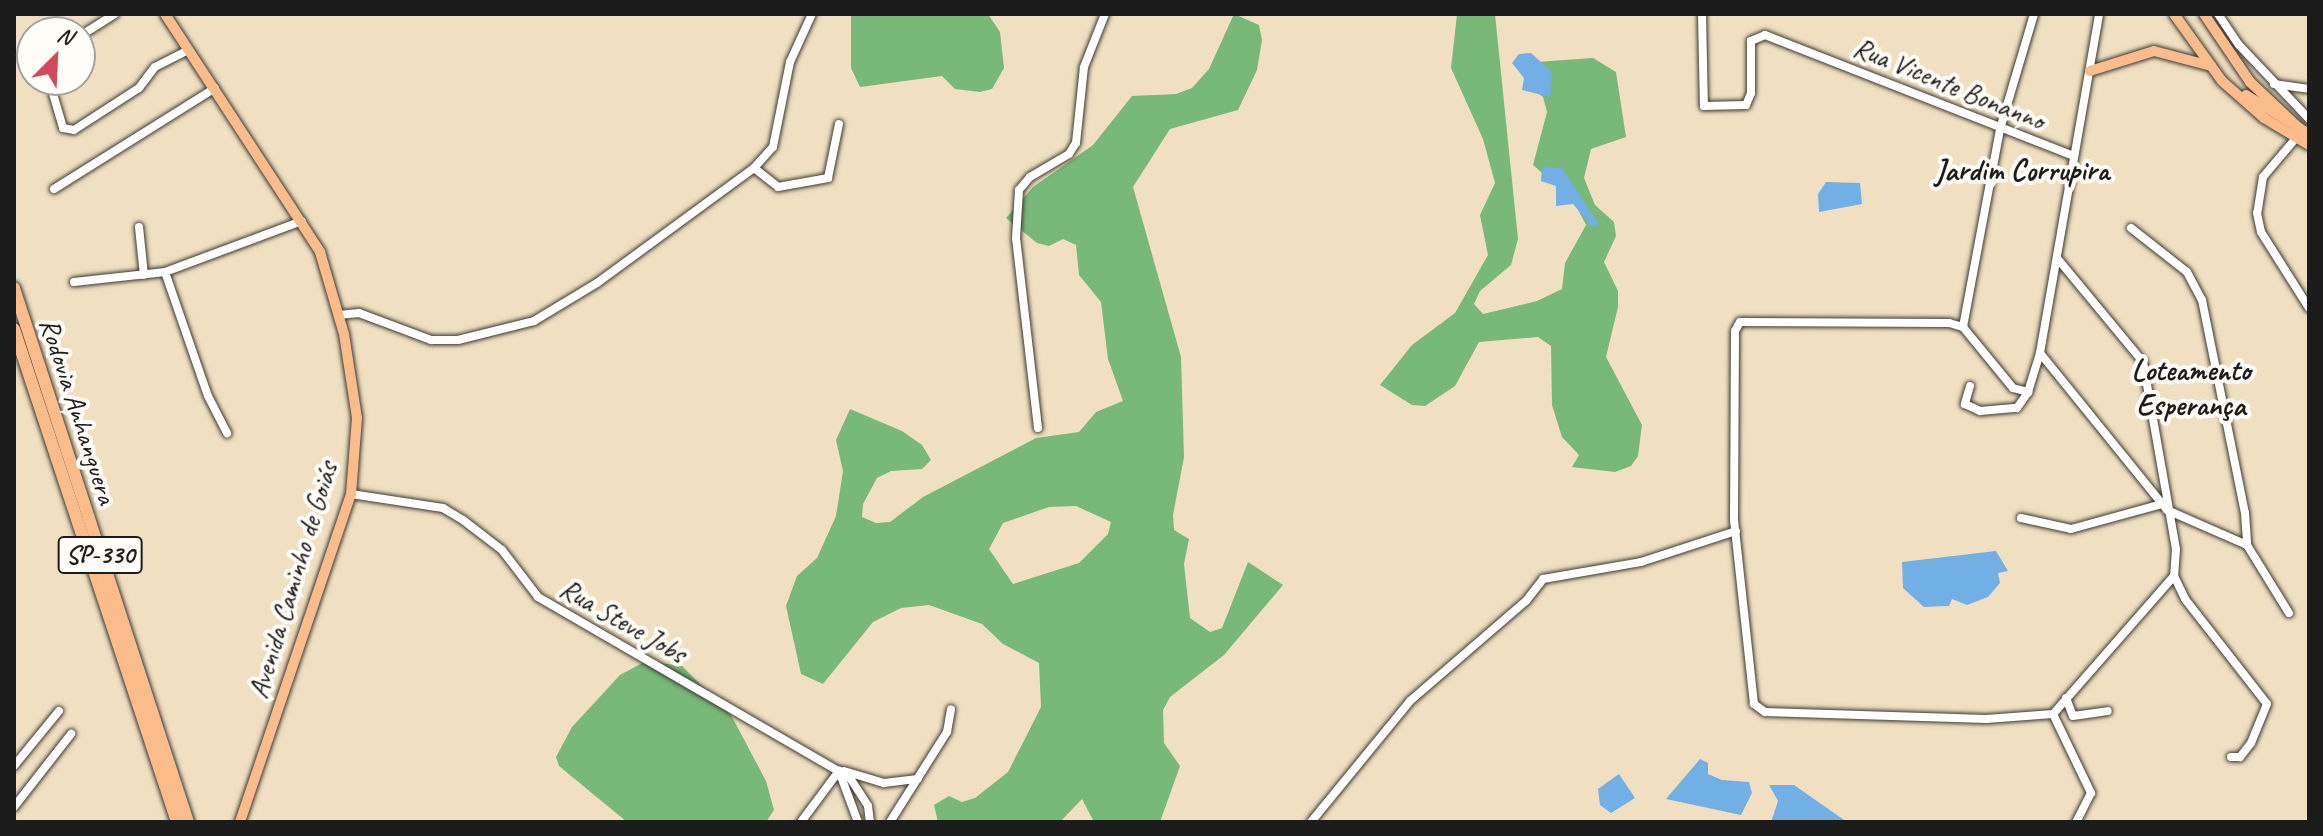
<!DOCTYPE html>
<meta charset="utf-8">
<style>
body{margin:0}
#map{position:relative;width:2323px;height:836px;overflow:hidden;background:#f0e0c1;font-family:Caveat,sans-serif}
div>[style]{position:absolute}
.forest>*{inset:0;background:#78b879}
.water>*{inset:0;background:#72afe5}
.roads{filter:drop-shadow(0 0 2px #3c3935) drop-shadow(0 0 2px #3c3935)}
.minor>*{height:8px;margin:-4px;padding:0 4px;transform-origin:4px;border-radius:4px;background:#fff}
.major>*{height:10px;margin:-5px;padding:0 5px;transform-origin:5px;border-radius:5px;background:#fabc8b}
.highway>*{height:12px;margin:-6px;padding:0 6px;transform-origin:6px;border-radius:6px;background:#fabc8b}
span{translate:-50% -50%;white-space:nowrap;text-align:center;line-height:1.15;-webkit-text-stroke:8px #fdfcf7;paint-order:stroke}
.shield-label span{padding:2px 6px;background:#fdfcf7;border:2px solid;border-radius:6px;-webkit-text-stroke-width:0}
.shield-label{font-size:26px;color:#1c1c1c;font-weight:700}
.street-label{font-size:28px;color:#1c1c1c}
.neighbourhood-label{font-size:30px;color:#1c1c1c;font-weight:700}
.frame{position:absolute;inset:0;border:16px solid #1c1c1c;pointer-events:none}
.north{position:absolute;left:16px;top:16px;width:80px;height:80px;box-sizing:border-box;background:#fdfcf7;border:2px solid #a3a29f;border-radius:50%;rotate:24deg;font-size:22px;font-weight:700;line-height:32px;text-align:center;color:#1c1c1c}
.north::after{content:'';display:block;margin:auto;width:28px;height:36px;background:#d1495b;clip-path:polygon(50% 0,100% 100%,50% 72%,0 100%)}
</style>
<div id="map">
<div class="forest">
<i style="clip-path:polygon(851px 14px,988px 14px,1000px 32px,1004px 68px,992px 89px,980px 92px,955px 89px,942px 76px,860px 87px,851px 68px)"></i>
<i style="clip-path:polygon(evenodd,1234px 14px,1259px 25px,1262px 40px,1257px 70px,1238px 110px,1170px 129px,1133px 187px,1181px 357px,1184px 457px,1173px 515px,1174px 530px,1189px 539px,1184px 564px,1190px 618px,1210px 632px,1222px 628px,1248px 562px,1283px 585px,1224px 655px,1170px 697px,1163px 710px,1164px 743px,1180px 766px,1160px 822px,1094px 822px,1082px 799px,1060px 822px,938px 822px,934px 805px,949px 796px,962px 802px,975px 798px,1008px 772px,1041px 707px,1039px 663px,1003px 644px,982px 624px,929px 605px,901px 608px,873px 622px,823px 684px,801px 674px,786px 606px,797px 576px,817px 558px,836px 516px,843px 471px,836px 440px,850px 409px,902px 431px,922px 445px,931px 460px,922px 469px,891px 471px,877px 478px,863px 504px,862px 517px,876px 523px,890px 522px,923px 497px,1036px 438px,1079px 432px,1096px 412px,1123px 401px,1108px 359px,1101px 302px,1079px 275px,1076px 245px,1063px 239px,1049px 246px,1037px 243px,1006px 218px,1033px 187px,1093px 145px,1132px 96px,1176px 94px,1192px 88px,1209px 69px,1234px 14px,1076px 506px,1111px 522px,1108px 534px,1079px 563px,1013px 584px,989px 549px,1003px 523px,1049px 507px,1076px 506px)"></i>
<i style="clip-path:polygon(1457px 14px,1495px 14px,1518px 239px,1511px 265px,1480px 291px,1474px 304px,1483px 314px,1537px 301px,1562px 289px,1565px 263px,1586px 225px,1573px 200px,1533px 165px,1547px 112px,1543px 97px,1533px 89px,1537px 62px,1593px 58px,1616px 72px,1626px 137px,1591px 149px,1584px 178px,1595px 205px,1614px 222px,1616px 236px,1604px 262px,1618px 291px,1618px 307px,1606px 357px,1642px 425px,1638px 456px,1631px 466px,1615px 472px,1572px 467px,1579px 455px,1562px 437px,1552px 405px,1551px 346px,1538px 337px,1479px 342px,1455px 386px,1425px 406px,1412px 405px,1380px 385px,1412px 345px,1455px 313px,1488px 255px,1480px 215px,1495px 183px,1483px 139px,1451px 68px)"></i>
<i style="clip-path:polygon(646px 661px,682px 666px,731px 715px,766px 781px,774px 810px,766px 822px,627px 822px,559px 766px,556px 757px,572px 727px,620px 675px)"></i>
</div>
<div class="water">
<i style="clip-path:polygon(1531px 53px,1552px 72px,1550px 97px,1522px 90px,1524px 78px,1512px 63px,1519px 54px)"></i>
<i style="clip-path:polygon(1542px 167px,1562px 168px,1599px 225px,1592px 227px,1573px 204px,1556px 206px,1556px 186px,1541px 181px)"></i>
<i style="clip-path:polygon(1826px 182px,1860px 183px,1862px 204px,1819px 212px,1818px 194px)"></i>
<i style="clip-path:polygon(1996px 551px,2008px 571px,1998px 573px,2000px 583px,1988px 597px,1967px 605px,1952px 599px,1949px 606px,1924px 607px,1903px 588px,1902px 562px)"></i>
<i style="clip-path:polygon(1700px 759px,1708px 763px,1708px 774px,1722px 780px,1749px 782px,1752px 793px,1741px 815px,1666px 799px)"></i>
<i style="clip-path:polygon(1619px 774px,1635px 798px,1611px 813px,1600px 805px,1598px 789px)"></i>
<i style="clip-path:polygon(1769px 785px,1794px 785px,1847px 822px,1771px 822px,1778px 801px)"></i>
</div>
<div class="roads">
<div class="minor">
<i style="left:1702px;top:14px;width:92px;rotate:88.8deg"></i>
<i style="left:1704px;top:106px;width:42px;rotate:-1.4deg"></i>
<i style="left:1746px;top:105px;width:13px;rotate:-67deg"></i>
<i style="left:1751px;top:93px;width:52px;rotate:-90deg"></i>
<i style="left:1751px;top:41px;width:15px;rotate:-23deg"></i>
<i style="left:1765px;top:35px;width:331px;rotate:21.4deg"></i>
<i style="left:2218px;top:14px;width:37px;rotate:56deg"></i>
<i style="left:2239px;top:45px;width:102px;rotate:46.6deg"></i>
<i style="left:80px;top:36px;width:41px;rotate:-32.2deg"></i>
<i style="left:49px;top:80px;width:50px;rotate:73.7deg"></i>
<i style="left:63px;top:128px;width:11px;rotate:10deg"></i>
<i style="left:74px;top:130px;width:77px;rotate:-32.9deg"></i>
<i style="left:139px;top:88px;width:26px;rotate:-53deg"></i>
<i style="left:155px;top:67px;width:38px;rotate:-27deg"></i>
<i style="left:2274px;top:84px;width:35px;rotate:8deg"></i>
<i style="left:2296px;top:138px;width:51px;rotate:130.2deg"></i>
<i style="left:2263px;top:177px;width:36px;rotate:99deg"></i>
<i style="left:2257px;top:213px;width:19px;rotate:78deg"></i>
<i style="left:2261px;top:232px;width:90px;rotate:57.7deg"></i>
<i style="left:754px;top:168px;width:31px;rotate:38deg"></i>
<i style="left:778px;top:187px;width:51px;rotate:-10.2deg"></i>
<i style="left:828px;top:178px;width:55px;rotate:-78.5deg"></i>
<i style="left:54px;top:189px;width:190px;rotate:-32.1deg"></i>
<i style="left:139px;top:227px;width:48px;rotate:84.1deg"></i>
<i style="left:2131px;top:228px;width:71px;rotate:38.2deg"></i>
<i style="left:2187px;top:272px;width:32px;rotate:62deg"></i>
<i style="left:2202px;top:300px;width:217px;rotate:78.6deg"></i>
<i style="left:2245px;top:513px;width:32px;rotate:86deg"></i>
<i style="left:2247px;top:545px;width:80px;rotate:58.3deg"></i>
<i style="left:2057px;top:258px;width:135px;rotate:50.4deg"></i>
<i style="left:2143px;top:362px;width:190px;rotate:80deg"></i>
<i style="left:2176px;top:549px;width:27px;rotate:94deg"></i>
<i style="left:2174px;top:576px;width:184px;rotate:131.2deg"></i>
<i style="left:2053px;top:714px;width:67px;rotate:175.7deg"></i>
<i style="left:1986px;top:719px;width:221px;rotate:-178.2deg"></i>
<i style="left:1765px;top:712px;width:14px;rotate:-144deg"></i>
<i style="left:1754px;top:704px;width:184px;rotate:-96.2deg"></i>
<i style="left:1734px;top:521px;width:190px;rotate:-89.7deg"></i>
<i style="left:1735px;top:331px;width:10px;rotate:-61deg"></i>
<i style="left:1740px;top:322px;width:209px;rotate:0.3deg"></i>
<i style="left:1949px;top:323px;width:15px;rotate:16deg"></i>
<i style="left:1963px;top:327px;width:79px;rotate:50.7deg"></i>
<i style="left:2013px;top:388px;width:16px;rotate:15deg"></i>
<i style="left:2028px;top:392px;width:41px;rotate:-72.9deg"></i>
<i style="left:2040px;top:353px;width:344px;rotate:-80.1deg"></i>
<i style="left:165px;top:272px;width:131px;rotate:70.9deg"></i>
<i style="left:208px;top:396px;width:42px;rotate:62.8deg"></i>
<i style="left:74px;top:282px;width:92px;rotate:-6.3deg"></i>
<i style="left:165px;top:272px;width:146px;rotate:-20.4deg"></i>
<i style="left:339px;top:315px;width:20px;rotate:-6deg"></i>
<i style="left:359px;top:313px;width:77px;rotate:20.6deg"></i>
<i style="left:431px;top:340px;width:27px"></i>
<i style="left:458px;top:340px;width:78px;rotate:-14deg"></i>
<i style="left:534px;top:321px;width:74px;rotate:-31.1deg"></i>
<i style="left:597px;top:283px;width:195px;rotate:-36.2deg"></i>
<i style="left:754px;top:168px;width:28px;rotate:-48deg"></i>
<i style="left:773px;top:147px;width:87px;rotate:-78.7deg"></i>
<i style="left:790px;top:62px;width:53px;rotate:-65.4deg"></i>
<i style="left:1963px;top:327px;width:201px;rotate:-79.4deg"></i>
<i style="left:2000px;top:129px;width:120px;rotate:-73.5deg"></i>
<i style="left:2040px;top:353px;width:202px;rotate:51deg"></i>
<i style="left:2167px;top:510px;width:87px;rotate:23.6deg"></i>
<i style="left:1970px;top:386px;width:19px;rotate:106deg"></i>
<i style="left:1965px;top:404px;width:17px;rotate:25deg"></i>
<i style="left:1980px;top:411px;width:37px;rotate:-5deg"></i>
<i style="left:2017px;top:408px;width:19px;rotate:-55deg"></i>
<i style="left:1038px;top:428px;width:191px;rotate:-96.6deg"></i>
<i style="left:1016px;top:238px;width:48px;rotate:-86.4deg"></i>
<i style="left:1019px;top:190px;width:17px;rotate:-50deg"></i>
<i style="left:1030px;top:177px;width:45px;rotate:-30.5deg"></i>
<i style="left:1069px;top:154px;width:13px;rotate:-58deg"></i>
<i style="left:1076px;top:143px;width:76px;rotate:-84deg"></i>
<i style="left:1084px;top:67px;width:57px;rotate:-68.4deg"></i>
<i style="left:351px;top:494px;width:93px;rotate:8.7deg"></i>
<i style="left:443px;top:508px;width:23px;rotate:31deg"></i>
<i style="left:463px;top:520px;width:49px;rotate:37.6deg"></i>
<i style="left:502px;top:550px;width:59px;rotate:52.5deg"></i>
<i style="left:538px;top:597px;width:361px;rotate:30.1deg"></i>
<i style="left:850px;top:778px;width:33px;rotate:57deg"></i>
<i style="left:868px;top:806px;width:16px;rotate:83deg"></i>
<i style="left:2021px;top:518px;width:51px;rotate:12.4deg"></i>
<i style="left:2071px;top:529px;width:94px;rotate:-15.4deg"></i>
<i style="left:2174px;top:576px;width:25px;rotate:64deg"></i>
<i style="left:2185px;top:599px;width:133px;rotate:52deg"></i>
<i style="left:2267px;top:704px;width:42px;rotate:112.3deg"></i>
<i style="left:2251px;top:743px;width:18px;rotate:128deg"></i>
<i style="left:2240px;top:757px;width:9px;rotate:180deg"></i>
<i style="left:2066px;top:698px;width:19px;rotate:69deg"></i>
<i style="left:2073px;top:716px;width:35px;rotate:-8deg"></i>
<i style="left:2053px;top:714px;width:88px;rotate:64.3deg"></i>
<i style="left:2091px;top:793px;width:33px;rotate:117deg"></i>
<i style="left:14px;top:766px;width:71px;rotate:-50.7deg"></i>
<i style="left:839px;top:771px;width:54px;rotate:69.6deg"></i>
<i style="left:844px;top:771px;width:42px;rotate:16.7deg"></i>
<i style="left:884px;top:783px;width:34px;rotate:-7deg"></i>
<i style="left:14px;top:807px;width:93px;rotate:-52deg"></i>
<i style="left:801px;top:822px;width:64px;rotate:-53.3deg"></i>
<i style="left:890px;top:822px;width:107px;rotate:-57.7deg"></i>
<i style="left:947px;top:732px;width:23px;rotate:-80deg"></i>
<i style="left:1311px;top:822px;width:156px;rotate:-50.7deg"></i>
<i style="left:1410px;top:701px;width:153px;rotate:-40.8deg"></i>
<i style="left:1526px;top:601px;width:28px;rotate:-52deg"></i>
<i style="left:1543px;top:579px;width:99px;rotate:-9.8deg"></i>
<i style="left:1641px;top:562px;width:100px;rotate:-18.1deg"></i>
</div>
<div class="major">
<i style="left:165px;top:14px;width:284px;rotate:56.9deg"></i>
<i style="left:320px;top:252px;width:85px;rotate:73.7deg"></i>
<i style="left:344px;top:334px;width:85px;rotate:81.2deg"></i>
<i style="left:357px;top:418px;width:76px;rotate:94.5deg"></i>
<i style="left:351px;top:494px;width:346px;rotate:108.7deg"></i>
<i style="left:2174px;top:14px;width:82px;rotate:54.4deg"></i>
<i style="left:2222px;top:81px;width:56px;rotate:41.4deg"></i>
<i style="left:2264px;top:118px;width:52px;rotate:31deg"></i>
<i style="left:2204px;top:14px;width:82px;rotate:55.9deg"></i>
<i style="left:2250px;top:82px;width:70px;rotate:43.3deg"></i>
<i style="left:2090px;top:71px;width:67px;rotate:-17.4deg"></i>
<i style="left:2154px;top:51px;width:59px;rotate:14.7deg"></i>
<i style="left:2246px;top:95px;width:74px;rotate:31.8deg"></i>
</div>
<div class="highway">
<i style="left:14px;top:288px;width:562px;rotate:71.95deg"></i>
<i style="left:14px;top:329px;width:519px;rotate:71.7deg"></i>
</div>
</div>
<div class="shield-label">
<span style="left:100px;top:555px">SP-330</span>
</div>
<div class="street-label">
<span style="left:1949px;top:84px;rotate:22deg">Rua Vicente Bonanno</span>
<span style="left:78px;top:411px;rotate:72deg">Rodovia Anhanguera</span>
<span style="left:293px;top:580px;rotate:-73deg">Avenida Caminho de Goiás</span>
<span style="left:623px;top:621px;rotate:30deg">Rua Steve Jobs</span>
</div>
<div class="neighbourhood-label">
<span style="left:2022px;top:170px">Jardim Corrupira</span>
<span style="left:2191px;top:387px">Loteamento<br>Esperança</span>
</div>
<div class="frame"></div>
<div class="north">N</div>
</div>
